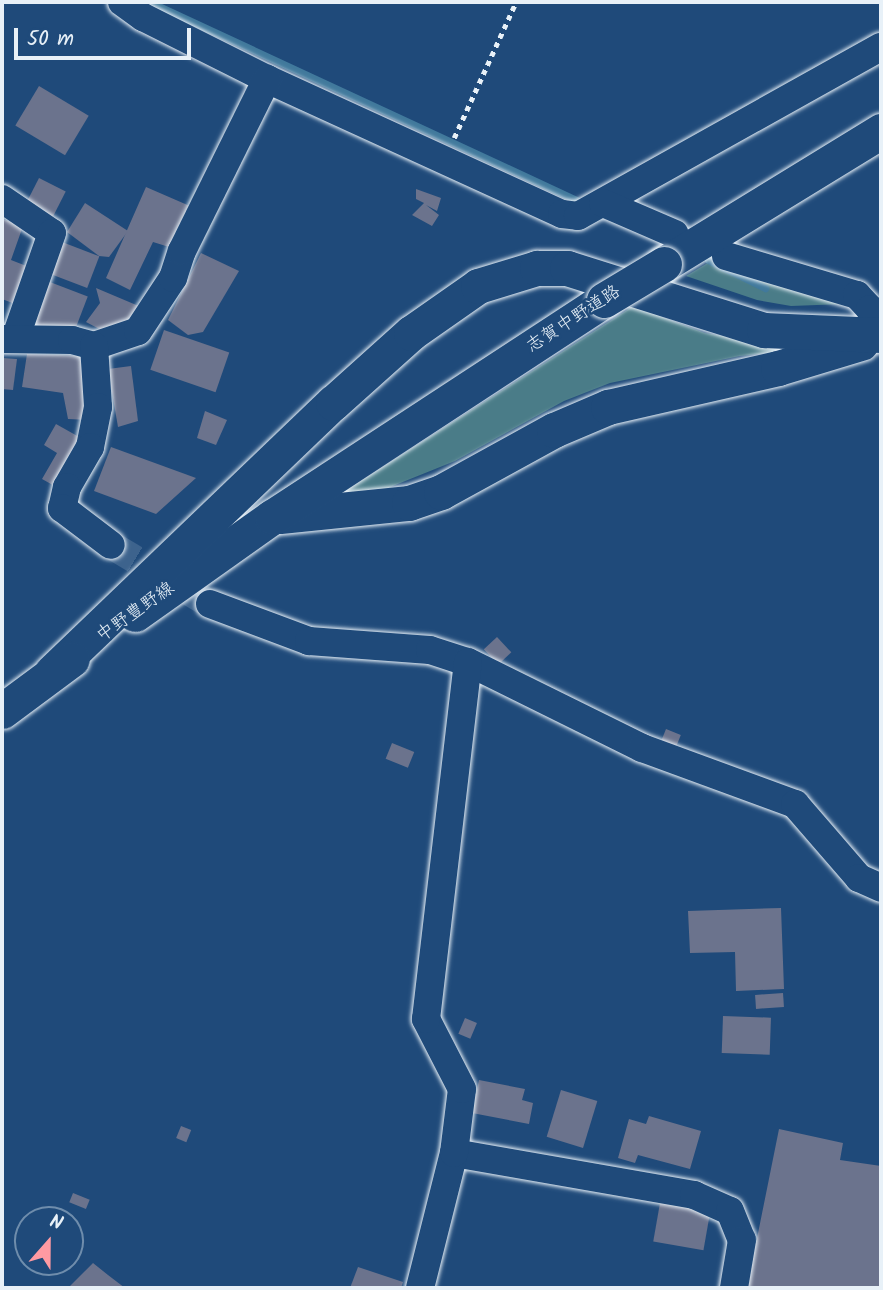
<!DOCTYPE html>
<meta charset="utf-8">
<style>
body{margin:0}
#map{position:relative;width:883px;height:1290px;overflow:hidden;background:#1f4a7a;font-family:Kalam,"Klee One",sans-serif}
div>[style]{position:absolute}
.green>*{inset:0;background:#4a7c88}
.stream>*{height:7px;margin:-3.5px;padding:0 3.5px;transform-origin:3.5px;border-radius:3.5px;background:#41799c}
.building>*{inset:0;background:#6b738d;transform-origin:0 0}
.minor-tunnel>*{height:28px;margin-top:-14px;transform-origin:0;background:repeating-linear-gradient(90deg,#3d638d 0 28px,transparent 0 42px)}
.path>*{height:4.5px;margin-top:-2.25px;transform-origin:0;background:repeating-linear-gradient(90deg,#e8f1f8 0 5px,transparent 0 10px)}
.roads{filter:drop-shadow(0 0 2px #e8f1f8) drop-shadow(0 0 2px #e8f1f8)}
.minor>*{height:28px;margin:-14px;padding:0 14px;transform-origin:14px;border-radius:14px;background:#1f4a7a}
.major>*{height:35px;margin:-17.5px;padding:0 17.5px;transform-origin:17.5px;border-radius:17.5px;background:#1f4a7a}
.bridges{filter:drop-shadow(0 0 2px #e8f1f8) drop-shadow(0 0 2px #e8f1f8)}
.major-bridge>*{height:35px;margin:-17.5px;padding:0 17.5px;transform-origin:17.5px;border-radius:17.5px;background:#1f4a7a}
span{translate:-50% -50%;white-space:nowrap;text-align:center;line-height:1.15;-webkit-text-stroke:5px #1f4a7a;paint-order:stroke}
.street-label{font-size:18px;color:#e8f1f8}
.frame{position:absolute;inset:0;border:4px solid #e8f1f8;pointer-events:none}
.north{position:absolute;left:14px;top:1206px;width:70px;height:70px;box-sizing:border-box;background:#1f4a7a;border:2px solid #6f8dac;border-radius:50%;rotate:21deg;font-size:19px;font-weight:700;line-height:28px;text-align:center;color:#e8f1f8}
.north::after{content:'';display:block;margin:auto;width:24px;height:32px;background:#ff9aa2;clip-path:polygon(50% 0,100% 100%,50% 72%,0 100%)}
.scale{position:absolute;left:14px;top:28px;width:177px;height:32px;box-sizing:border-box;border:4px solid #e8f1f8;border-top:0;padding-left:9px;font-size:21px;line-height:24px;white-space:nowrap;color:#e8f1f8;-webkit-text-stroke:5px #1f4a7a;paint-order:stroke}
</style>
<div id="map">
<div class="green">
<i style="clip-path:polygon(716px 258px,844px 304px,791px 306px,757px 300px,686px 276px)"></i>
<i style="clip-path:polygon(638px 303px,662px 317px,705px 333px,806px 349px,740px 356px,610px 383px,564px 401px,455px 461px,358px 500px,342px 493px)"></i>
</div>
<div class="stream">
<i style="left:150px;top:2px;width:480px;rotate:24.9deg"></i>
<i style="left:708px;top:260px;width:64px;rotate:26.2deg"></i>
</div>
<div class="building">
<i style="left:39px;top:86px;width:58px;height:46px;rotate:31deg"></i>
<i style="left:39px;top:178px;width:30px;height:37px;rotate:27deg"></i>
<i style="clip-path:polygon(146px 187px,199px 210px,182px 251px,153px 242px,130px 290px,106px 278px)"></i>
<i style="clip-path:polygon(416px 189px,441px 198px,437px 211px,426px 205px,439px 215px,432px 226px,412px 215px,424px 203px,416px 199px)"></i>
<i style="clip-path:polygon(85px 203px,128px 231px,109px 257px,99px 256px,67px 232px)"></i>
<i style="clip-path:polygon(2px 219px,23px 226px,11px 260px,29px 267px,15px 304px,2px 299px)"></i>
<i style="left:62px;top:242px;width:40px;height:34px;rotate:21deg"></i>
<i style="clip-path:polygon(201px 253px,239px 271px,203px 332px,188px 335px,168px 320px)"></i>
<i style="left:42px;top:279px;width:49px;height:47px;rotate:21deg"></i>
<i style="clip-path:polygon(96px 288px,141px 307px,138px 331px,105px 332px,86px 322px,100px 303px)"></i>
<i style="left:164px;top:330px;width:69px;height:42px;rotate:19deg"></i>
<i style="clip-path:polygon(27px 354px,88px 356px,89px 420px,68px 419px,63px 393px,22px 387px)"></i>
<i style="clip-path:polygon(2px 358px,17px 359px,13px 390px,2px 389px)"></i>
<i style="clip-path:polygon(131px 366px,138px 421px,118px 427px,108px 369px)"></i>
<i style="clip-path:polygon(205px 411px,227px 420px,216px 445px,197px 438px)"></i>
<i style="clip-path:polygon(56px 424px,88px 442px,60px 489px,42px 479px,57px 453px,44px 445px)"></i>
<i style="clip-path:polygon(111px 447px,196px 478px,156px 514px,94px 491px)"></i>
<i style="left:497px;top:637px;width:21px;height:18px;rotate:47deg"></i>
<i style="left:666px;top:729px;width:16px;height:14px;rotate:22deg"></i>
<i style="left:392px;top:743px;width:24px;height:17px;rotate:22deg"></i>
<i style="clip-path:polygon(781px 908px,784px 989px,736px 991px,735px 952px,690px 953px,688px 911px)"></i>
<i style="left:783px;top:993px;width:14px;height:28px;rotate:86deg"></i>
<i style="left:723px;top:1016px;width:48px;height:37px;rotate:2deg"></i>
<i style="left:465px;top:1018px;width:13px;height:17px;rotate:23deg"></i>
<i style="clip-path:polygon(479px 1080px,525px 1089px,522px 1100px,533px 1103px,529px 1124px,472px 1113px)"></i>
<i style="left:561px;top:1090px;width:38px;height:49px;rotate:17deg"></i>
<i style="clip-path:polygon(649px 1116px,701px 1131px,690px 1169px,638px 1155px,635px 1163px,618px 1158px,629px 1119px,646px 1124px)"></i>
<i style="left:181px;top:1126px;width:11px;height:13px;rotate:22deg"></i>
<i style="clip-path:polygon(779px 1129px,843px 1143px,840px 1160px,881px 1166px,881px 1288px,747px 1288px)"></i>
<i style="left:73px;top:1193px;width:18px;height:10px;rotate:22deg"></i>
<i style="left:660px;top:1203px;width:51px;height:39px;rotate:10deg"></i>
<i style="clip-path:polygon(93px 1263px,108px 1275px,125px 1288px,68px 1288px)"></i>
<i style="clip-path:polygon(358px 1267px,403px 1282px,401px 1288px,350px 1288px)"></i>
</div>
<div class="minor-tunnel">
<i style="left:111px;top:545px;width:115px;rotate:30.8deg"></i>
</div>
<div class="path">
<i style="left:454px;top:138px;width:149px;rotate:-65.5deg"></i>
</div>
<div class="roads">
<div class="minor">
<i style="left:122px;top:2px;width:26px;rotate:36deg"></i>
<i style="left:143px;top:17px;width:139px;rotate:26.6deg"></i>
<i style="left:267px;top:79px;width:324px;rotate:24.6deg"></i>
<i style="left:562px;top:214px;width:16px;rotate:7deg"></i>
<i style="left:578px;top:216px;width:347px;rotate:-29.2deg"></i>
<i style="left:2px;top:199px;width:60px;rotate:34.2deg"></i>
<i style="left:52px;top:233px;width:112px;rotate:109.2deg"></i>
<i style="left:603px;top:203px;width:78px;rotate:23.3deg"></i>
<i style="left:726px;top:256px;width:137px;rotate:16.6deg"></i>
<i style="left:857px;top:295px;width:19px;rotate:47deg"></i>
<i style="left:870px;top:309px;width:28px;rotate:69deg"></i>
<i style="left:2px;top:339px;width:70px;rotate:0.8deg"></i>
<i style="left:72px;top:340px;width:23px;rotate:15deg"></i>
<i style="left:94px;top:346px;width:46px;rotate:-18.8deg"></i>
<i style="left:138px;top:331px;width:64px;rotate:-56.6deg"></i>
<i style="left:173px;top:278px;width:28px;rotate:-72deg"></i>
<i style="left:182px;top:251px;width:192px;rotate:-63.7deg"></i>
<i style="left:94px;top:346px;width:61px;rotate:86.2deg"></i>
<i style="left:98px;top:407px;width:41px;rotate:101.3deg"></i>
<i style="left:90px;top:447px;width:46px;rotate:119.9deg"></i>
<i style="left:67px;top:487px;width:22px;rotate:103deg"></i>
<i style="left:62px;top:508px;width:61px;rotate:37.1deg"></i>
<i style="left:210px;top:604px;width:106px;rotate:20.5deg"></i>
<i style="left:309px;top:641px;width:121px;rotate:4.3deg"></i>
<i style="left:430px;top:650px;width:40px;rotate:18deg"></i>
<i style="left:468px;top:662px;width:194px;rotate:26.3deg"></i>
<i style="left:642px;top:748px;width:163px;rotate:20.1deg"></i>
<i style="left:795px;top:804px;width:98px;rotate:49.1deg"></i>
<i style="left:859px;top:878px;width:24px;rotate:24deg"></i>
<i style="left:454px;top:1153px;width:244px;rotate:9.9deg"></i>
<i style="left:694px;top:1195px;width:39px;rotate:24deg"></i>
<i style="left:730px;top:1211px;width:31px;rotate:68deg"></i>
<i style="left:742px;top:1240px;width:49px;rotate:99.5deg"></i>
<i style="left:420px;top:1288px;width:139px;rotate:-75.9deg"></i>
<i style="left:454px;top:1153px;width:64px;rotate:-82.9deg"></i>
<i style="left:462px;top:1089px;width:79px;rotate:-117.2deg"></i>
<i style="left:426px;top:1019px;width:359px;rotate:-83.3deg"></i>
</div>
<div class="major">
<i style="left:664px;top:264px;width:255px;rotate:-31.5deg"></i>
<i style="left:280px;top:516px;width:130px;rotate:-5.8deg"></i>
<i style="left:409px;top:503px;width:34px;rotate:-19deg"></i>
<i style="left:441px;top:492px;width:129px;rotate:-28.8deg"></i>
<i style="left:554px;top:430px;width:59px;rotate:-23.1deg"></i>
<i style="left:608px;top:407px;width:174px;rotate:-12.9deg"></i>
<i style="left:778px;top:368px;width:87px;rotate:-16.8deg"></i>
<i style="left:135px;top:614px;width:168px;rotate:-35.3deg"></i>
<i style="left:272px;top:517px;width:397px;rotate:-33.2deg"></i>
<i style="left:52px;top:672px;width:389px;rotate:-43.8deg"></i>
<i style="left:333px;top:403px;width:105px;rotate:-41.9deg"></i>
<i style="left:411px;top:333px;width:82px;rotate:-35deg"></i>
<i style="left:478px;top:286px;width:62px;rotate:-17deg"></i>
<i style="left:537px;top:268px;width:30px"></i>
<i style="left:567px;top:268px;width:207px;rotate:17.5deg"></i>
<i style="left:764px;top:330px;width:117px;rotate:2.4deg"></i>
<i style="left:2px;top:711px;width:87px;rotate:-36.6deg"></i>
</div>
</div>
<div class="bridges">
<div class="major-bridge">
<i style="left:604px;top:300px;width:70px;rotate:-31deg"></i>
</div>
</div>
<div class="street-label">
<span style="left:574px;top:320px;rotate:-33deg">志賀中野道路</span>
<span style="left:136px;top:613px;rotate:-35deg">中野豊野線</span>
</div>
<div class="frame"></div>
<div class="north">N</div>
<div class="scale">50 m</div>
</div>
